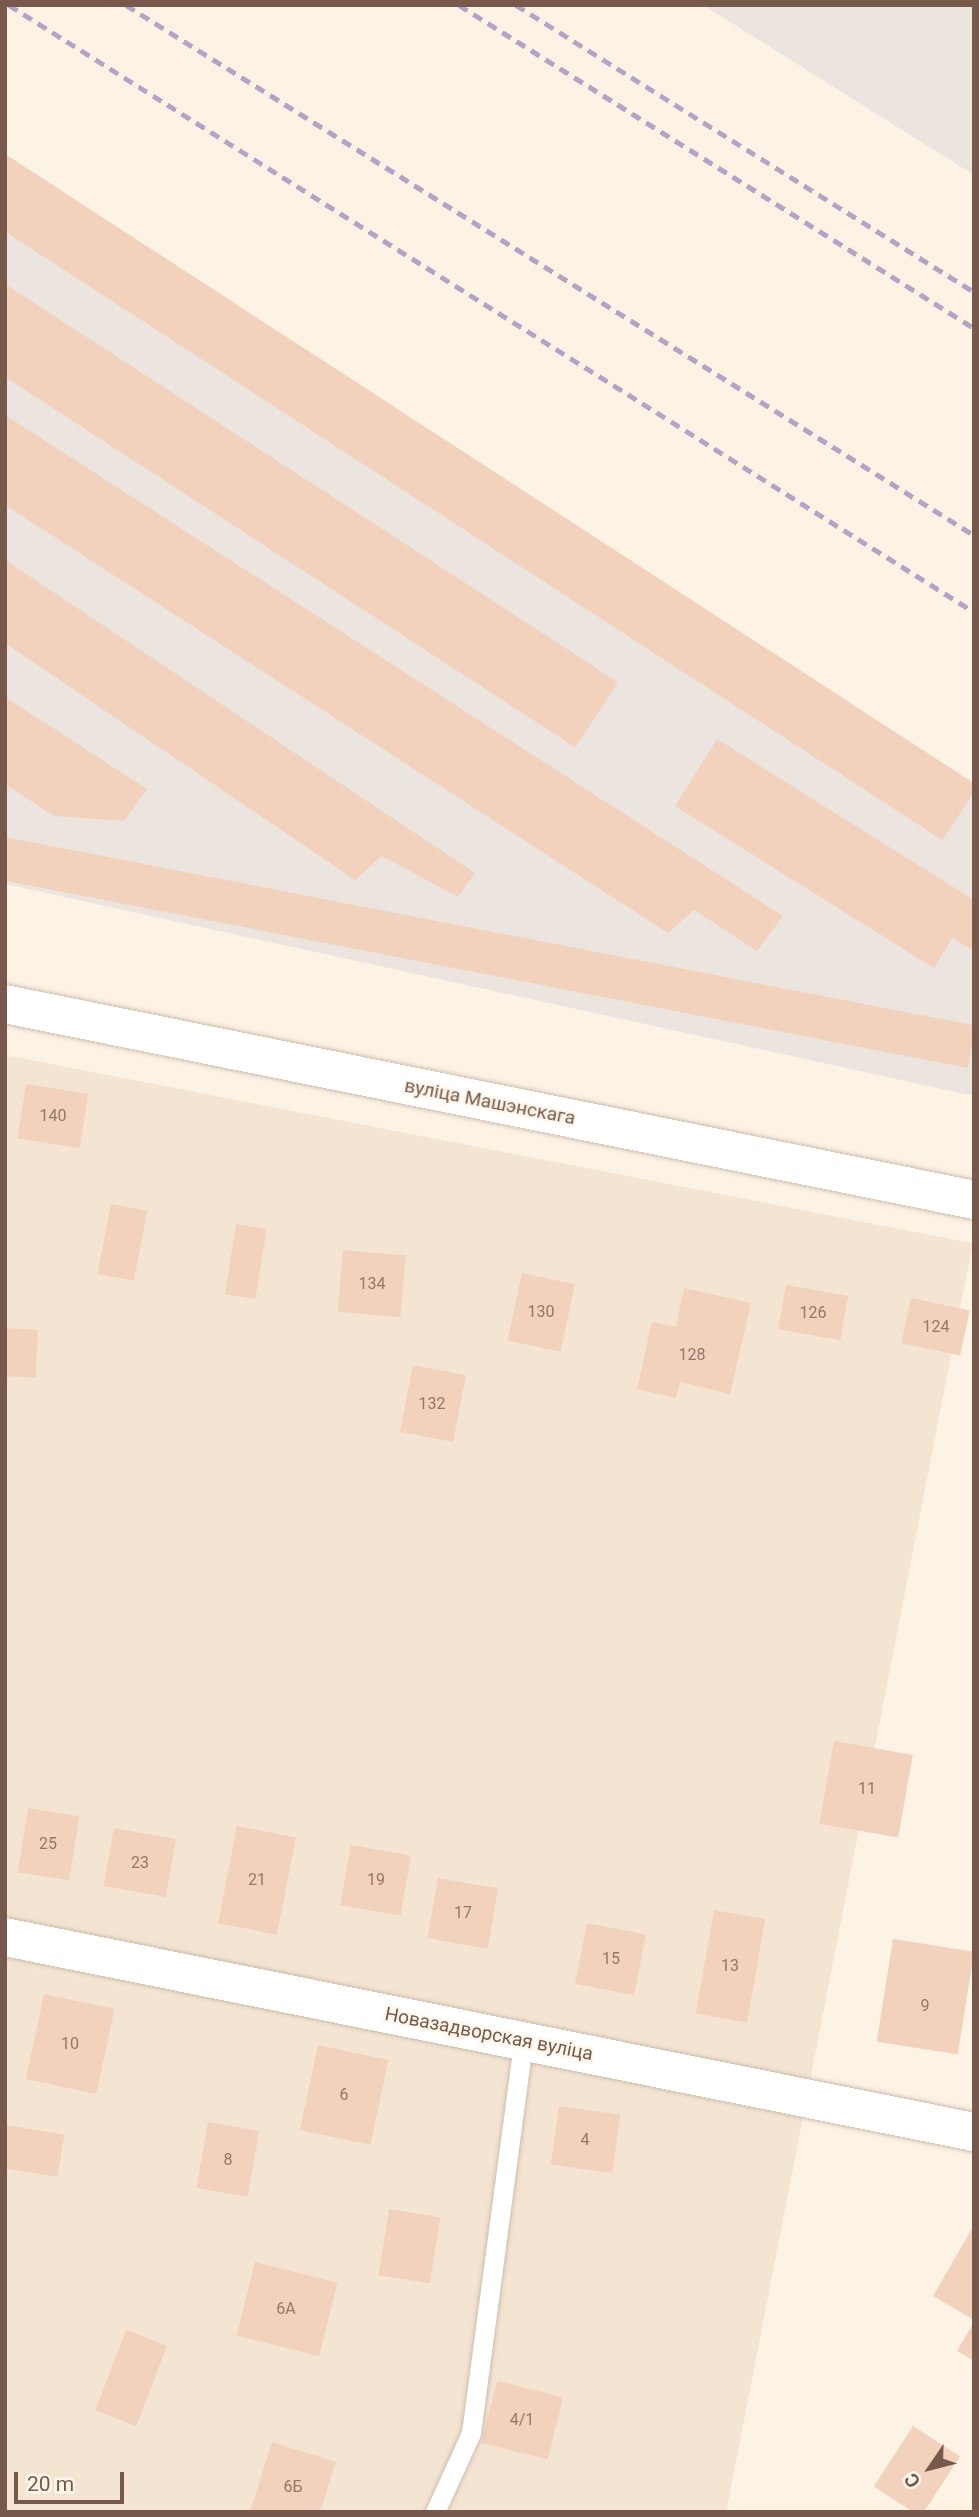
<!DOCTYPE html>
<meta charset="utf-8">
<style>
body{margin:0}
#map{position:relative;width:979px;height:2517px;overflow:hidden;background:#fcf3e5;font-family:Roboto,sans-serif}
div>[style]{position:absolute}
.residential>*{inset:0;background:#f4e5d3;transform-origin:0 0}
.industrial>*{inset:0;background:#ece5df}
.building>*{inset:0;background:#f2d1bd;transform-origin:0 0}
.roads{filter:drop-shadow(0 0 2px #d0bdae) drop-shadow(0 0 2px #d0bdae)}
.service>*{height:19px;margin:-9.5px;padding:0 9.5px;transform-origin:9.5px;border-radius:9.5px;background:#fff}
.minor>*{height:38px;margin:-19px;padding:0 19px;transform-origin:19px;border-radius:19px;background:#fff}
.secondary>*{height:38px;margin:-19px;padding:0 19px;transform-origin:19px;border-radius:19px;background:#fff}
.rail>*{height:5px;margin-top:-2.5px;transform-origin:0;background:repeating-linear-gradient(90deg,#b5a3c6 0 10px,transparent 0 17px)}
span{translate:-50% -50%;white-space:nowrap;text-align:center;line-height:1.15;-webkit-text-stroke:5px #fff7ec;paint-order:stroke}
.number-label{font-size:16px;color:#957767}
.number-label span{-webkit-text-stroke-width:0}
.street-label{font-size:19px;color:#76594a}
.frame{position:absolute;inset:0;border:7px solid #76594a;pointer-events:none}
.north{position:absolute;left:895px;top:2433px;width:70px;height:70px;-webkit-text-stroke:5px #fff7ec;paint-order:stroke;rotate:235deg;font-size:19px;font-weight:700;line-height:28px;text-align:center;color:#76594a}
.north::after{content:'';display:block;margin:auto;width:24px;height:32px;background:#76594a;clip-path:polygon(50% 0,100% 100%,50% 72%,0 100%)}
.scale{position:absolute;left:14px;top:2472px;width:110px;height:32px;box-sizing:border-box;border:4px solid #76594a;border-top:0;padding-left:9px;font-size:21px;line-height:24px;white-space:nowrap;color:#76594a;-webkit-text-stroke:5px #fff7ec;paint-order:stroke}
</style>
<div id="map">
<div class="residential">
<i style="left:5px;top:1055px;width:986px;height:1457px;rotate:11deg"></i>
</div>
<div class="industrial">
<i style="clip-path:polygon(703px 5px,974px 5px,974px 175px)"></i>
<i style="clip-path:polygon(5px 154px,974px 792px,974px 1096px,5px 884px)"></i>
</div>
<div class="building">
<i style="left:5px;top:154px;width:1160px;height:65px;rotate:33deg"></i>
<i style="left:5px;top:284px;width:731px;height:78px;rotate:33deg"></i>
<i style="clip-path:polygon(5px 415px,783px 916px,757px 951px,694px 910px,668px 933px,5px 505px)"></i>
<i style="clip-path:polygon(5px 560px,475px 873px,458px 897px,382px 856px,355px 880px,5px 643px)"></i>
<i style="clip-path:polygon(5px 697px,147px 789px,124px 821px,54px 816px,5px 784px)"></i>
<i style="clip-path:polygon(717px 739px,974px 900px,974px 951px,952px 938px,934px 968px,675px 806px)"></i>
<i style="left:5px;top:837px;width:989px;height:43px;rotate:11deg"></i>
<i style="left:26px;top:1084px;width:63px;height:55px;rotate:9deg"></i>
<i style="left:111px;top:1204px;width:37px;height:71px;rotate:11deg"></i>
<i style="left:236px;top:1224px;width:31px;height:71px;rotate:9deg"></i>
<i style="left:343px;top:1250px;width:63px;height:62px;rotate:5deg"></i>
<i style="left:522px;top:1273px;width:54px;height:69px;rotate:12deg"></i>
<i style="left:786px;top:1285px;width:63px;height:45px;rotate:10deg"></i>
<i style="clip-path:polygon(684px 1288px,751px 1303px,730px 1394px,680px 1382px,676px 1398px,637px 1389px,652px 1322px,676px 1327px)"></i>
<i style="left:911px;top:1298px;width:60px;height:46px;rotate:12deg"></i>
<i style="left:5px;top:1328px;width:33px;height:48px;rotate:3deg"></i>
<i style="left:413px;top:1365px;width:54px;height:68px;rotate:11deg"></i>
<i style="left:834px;top:1741px;width:80px;height:84px;rotate:10deg"></i>
<i style="left:28px;top:1808px;width:52px;height:65px;rotate:9deg"></i>
<i style="left:237px;top:1826px;width:60px;height:99px;rotate:11deg"></i>
<i style="left:114px;top:1828px;width:63px;height:59px;rotate:10deg"></i>
<i style="left:351px;top:1845px;width:61px;height:61px;rotate:10deg"></i>
<i style="left:438px;top:1878px;width:61px;height:61px;rotate:10deg"></i>
<i style="left:714px;top:1910px;width:52px;height:105px;rotate:10deg"></i>
<i style="left:587px;top:1923px;width:60px;height:62px;rotate:11deg"></i>
<i style="left:893px;top:1939px;width:82px;height:104px;rotate:9deg"></i>
<i style="left:44px;top:1994px;width:72px;height:87px;rotate:12deg"></i>
<i style="left:318px;top:2045px;width:72px;height:87px;rotate:12deg"></i>
<i style="left:559px;top:2106px;width:62px;height:59px;rotate:8deg"></i>
<i style="left:208px;top:2122px;width:52px;height:67px;rotate:10deg"></i>
<i style="left:5px;top:2125px;width:60px;height:43px;rotate:9deg"></i>
<i style="left:389px;top:2209px;width:52px;height:67px;rotate:9deg"></i>
<i style="clip-path:polygon(974px 2225px,974px 2320px,933px 2296px)"></i>
<i style="left:255px;top:2262px;width:85px;height:76px;rotate:14deg"></i>
<i style="clip-path:polygon(974px 2322px,974px 2361px,957px 2351px)"></i>
<i style="left:126px;top:2330px;width:44px;height:86px;rotate:21deg"></i>
<i style="left:497px;top:2381px;width:68px;height:64px;rotate:14deg"></i>
<i style="left:913px;top:2426px;width:56px;height:72px;rotate:33deg"></i>
<i style="clip-path:polygon(272px 2442px,336px 2462px,320px 2512px,250px 2512px)"></i>
</div>
<div class="roads">
<div class="service">
<i style="left:435px;top:2512px;width:87px;rotate:-65.5deg"></i>
<i style="left:471px;top:2433px;width:395px;rotate:-82.4deg"></i>
</div>
<div class="minor">
<i style="left:5px;top:1937px;width:988px;rotate:11.38deg"></i>
</div>
<div class="secondary">
<i style="left:5px;top:1004px;width:989px;rotate:11.43deg"></i>
</div>
</div>
<div class="rail">
<i style="left:9px;top:5px;width:1140px;rotate:32.17deg"></i>
<i style="left:126px;top:5px;width:1000px;rotate:32.01deg"></i>
<i style="left:459px;top:5px;width:608px;rotate:32.1deg"></i>
<i style="left:516px;top:5px;width:540px;rotate:32.07deg"></i>
</div>
<div class="number-label">
<span style="left:53px;top:1116px">140</span>
<span style="left:372px;top:1284px">134</span>
<span style="left:541px;top:1312px">130</span>
<span style="left:813px;top:1313px">126</span>
<span style="left:936px;top:1327px">124</span>
<span style="left:692px;top:1355px">128</span>
<span style="left:432px;top:1404px">132</span>
<span style="left:867px;top:1789px">11</span>
<span style="left:48px;top:1844px">25</span>
<span style="left:140px;top:1863px">23</span>
<span style="left:257px;top:1880px">21</span>
<span style="left:376px;top:1880px">19</span>
<span style="left:463px;top:1913px">17</span>
<span style="left:611px;top:1959px">15</span>
<span style="left:730px;top:1966px">13</span>
<span style="left:925px;top:2006px">9</span>
<span style="left:70px;top:2044px">10</span>
<span style="left:344px;top:2095px">6</span>
<span style="left:585px;top:2140px">4</span>
<span style="left:228px;top:2160px">8</span>
<span style="left:286px;top:2309px">6А</span>
<span style="left:522px;top:2420px">4/1</span>
<span style="left:293px;top:2487px">6Б</span>
</div>
<div class="street-label">
<span style="left:490px;top:1102px;rotate:11deg">вуліца Машэнскага</span>
<span style="left:489px;top:2034px;rotate:11deg">Новазадворская вуліца</span>
</div>
<div class="frame"></div>
<div class="north">С</div>
<div class="scale">20 m</div>
</div>
